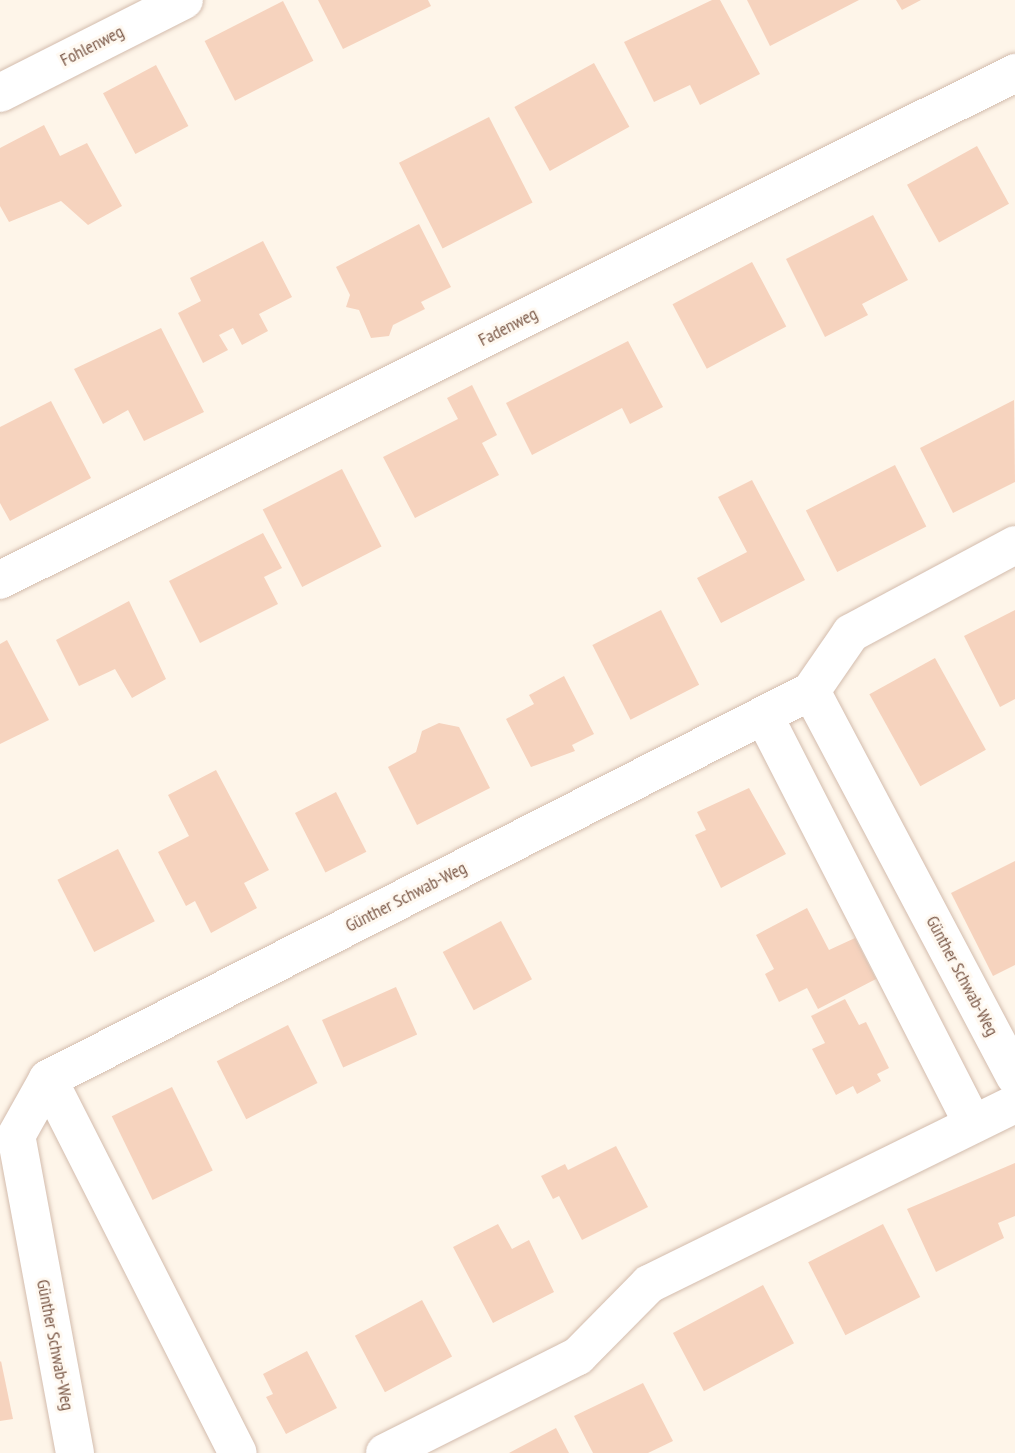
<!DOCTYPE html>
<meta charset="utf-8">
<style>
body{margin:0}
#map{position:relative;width:1015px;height:1453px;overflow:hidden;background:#fef5e9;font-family:"PT Sans Narrow",sans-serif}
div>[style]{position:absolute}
.building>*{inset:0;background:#f6d3be;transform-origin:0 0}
.roads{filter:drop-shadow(0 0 2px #d3bcad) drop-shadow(0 0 2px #d3bcad)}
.minor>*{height:38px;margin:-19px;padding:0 19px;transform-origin:19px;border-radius:19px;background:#fff}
span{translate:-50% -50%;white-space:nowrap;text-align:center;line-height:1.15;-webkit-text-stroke:6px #fff9f1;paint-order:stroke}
.street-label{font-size:18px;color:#7c5a49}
</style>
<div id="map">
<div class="building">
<i style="clip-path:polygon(318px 0,428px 0,431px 6px,343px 49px)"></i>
<i style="clip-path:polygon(712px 0,720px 0,760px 74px,700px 105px,690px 85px,654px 102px,624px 42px)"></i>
<i style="clip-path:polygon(747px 0,859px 0,770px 46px)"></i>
<i style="clip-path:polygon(896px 0,921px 0,902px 10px)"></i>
<i style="left:283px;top:1px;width:67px;height:88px;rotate:63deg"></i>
<i style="left:594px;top:63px;width:73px;height:91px;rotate:61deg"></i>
<i style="left:156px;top:65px;width:69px;height:60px;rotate:62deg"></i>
<i style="left:489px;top:117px;width:96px;height:101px;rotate:63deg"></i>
<i style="clip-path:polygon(44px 125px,60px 156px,87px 143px,122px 206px,88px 225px,61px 201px,9px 222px,0 206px,0 148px)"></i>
<i style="left:977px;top:146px;width:66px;height:80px;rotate:61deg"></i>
<i style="clip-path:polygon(873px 215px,908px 280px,862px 304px,868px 315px,825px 337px,786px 259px)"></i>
<i style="clip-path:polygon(419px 224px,451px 287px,421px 302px,425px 309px,393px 325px,389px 336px,371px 338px,359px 310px,346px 307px,350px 295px,336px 267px)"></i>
<i style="clip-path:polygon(263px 241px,292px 297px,259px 314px,268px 331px,242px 345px,233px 328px,219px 335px,228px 350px,203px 363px,178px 313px,201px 301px,190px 278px)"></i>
<i style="left:752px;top:262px;width:73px;height:90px;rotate:62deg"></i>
<i style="clip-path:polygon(161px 328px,204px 412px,144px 441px,128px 410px,103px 424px,74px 369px)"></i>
<i style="clip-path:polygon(628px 341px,663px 407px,630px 424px,622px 408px,532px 455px,506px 403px)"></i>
<i style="clip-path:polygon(472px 385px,497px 435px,482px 443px,499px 475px,415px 518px,383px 457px,458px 419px,447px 398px)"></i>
<i style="clip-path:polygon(1014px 400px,1015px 482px,953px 513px,920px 448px)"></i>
<i style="clip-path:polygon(51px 401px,91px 478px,10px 521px,0 503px,0 427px)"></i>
<i style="left:895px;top:465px;width:69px;height:100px;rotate:63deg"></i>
<i style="left:342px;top:469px;width:87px;height:89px;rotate:63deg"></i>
<i style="clip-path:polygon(752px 480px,805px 580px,721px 623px,697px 578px,747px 552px,718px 497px)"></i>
<i style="clip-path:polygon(263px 533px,282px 568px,264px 577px,278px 604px,200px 643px,169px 581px)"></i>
<i style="clip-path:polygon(129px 601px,166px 679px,132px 698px,115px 669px,79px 686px,56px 640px)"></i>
<i style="left:661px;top:610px;width:84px;height:77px;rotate:63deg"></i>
<i style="clip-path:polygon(1015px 610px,1015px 699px,1000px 707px,964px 636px)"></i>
<i style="clip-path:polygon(7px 640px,49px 720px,0 744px,0 644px)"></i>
<i style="left:935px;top:658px;width:105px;height:75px;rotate:61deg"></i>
<i style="clip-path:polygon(564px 676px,594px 734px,572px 745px,575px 751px,531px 767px,506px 719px,534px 704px,529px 695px)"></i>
<i style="clip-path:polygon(439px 723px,459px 727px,490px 788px,417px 825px,388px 767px,416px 752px,422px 731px)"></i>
<i style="clip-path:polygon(216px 770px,269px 870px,244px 883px,257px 908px,211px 933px,195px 901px,186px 906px,158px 852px,189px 836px,168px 795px)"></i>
<i style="clip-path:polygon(749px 788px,786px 854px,721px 888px,695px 835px,706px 830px,697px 812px)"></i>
<i style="left:336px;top:792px;width:67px;height:46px;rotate:63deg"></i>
<i style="left:118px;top:849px;width:81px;height:68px;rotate:63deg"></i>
<i style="clip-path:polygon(1015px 861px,1015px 965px,993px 976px,951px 893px)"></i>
<i style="clip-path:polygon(807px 908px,829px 950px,855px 938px,876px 979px,818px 1009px,807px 988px,779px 1002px,765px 974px,774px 969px,756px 935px)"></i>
<i style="left:501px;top:921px;width:66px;height:66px;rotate:62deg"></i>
<i style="left:396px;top:987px;width:52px;height:81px;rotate:66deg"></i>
<i style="clip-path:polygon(845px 999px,859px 1025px,866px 1022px,889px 1068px,877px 1074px,881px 1081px,857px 1094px,853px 1086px,836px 1095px,812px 1049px,825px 1043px,811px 1016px)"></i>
<i style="left:288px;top:1025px;width:65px;height:80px;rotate:63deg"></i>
<i style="left:172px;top:1087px;width:93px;height:67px;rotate:64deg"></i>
<i style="clip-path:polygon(616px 1146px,648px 1207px,582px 1240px,559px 1196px,553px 1199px,541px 1176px,565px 1164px,568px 1170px)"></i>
<i style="clip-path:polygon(1015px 1163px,1015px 1216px,998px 1223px,1004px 1238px,936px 1272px,907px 1209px)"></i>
<i style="clip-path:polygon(498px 1224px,512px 1249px,529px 1240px,554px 1292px,493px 1323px,453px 1247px)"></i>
<i style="left:883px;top:1224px;width:82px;height:84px;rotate:63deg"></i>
<i style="left:763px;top:1285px;width:66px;height:102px;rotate:62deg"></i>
<i style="left:422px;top:1300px;width:64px;height:76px;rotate:62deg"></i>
<i style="clip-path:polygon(307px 1351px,337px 1408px,286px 1434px,266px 1397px,273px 1394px,263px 1374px)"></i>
<i style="clip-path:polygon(1px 1361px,13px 1419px,0 1421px,0 1362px)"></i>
<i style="clip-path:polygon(643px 1383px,673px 1441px,648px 1453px,593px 1453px,574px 1416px)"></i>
<i style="clip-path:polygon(556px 1428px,569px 1453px,509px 1453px)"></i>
</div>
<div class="roads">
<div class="minor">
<i style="left:0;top:93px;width:206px;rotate:-26.8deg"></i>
<i style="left:0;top:580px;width:1135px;rotate:-26.54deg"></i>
<i style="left:811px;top:691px;width:436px;rotate:62.1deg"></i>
<i style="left:764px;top:716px;width:458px;rotate:62.9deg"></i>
<i style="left:48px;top:1079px;width:419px;rotate:63.1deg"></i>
<i style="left:75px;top:1453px;width:322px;rotate:-100.5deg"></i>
<i style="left:16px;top:1136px;width:65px;rotate:-60.7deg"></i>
<i style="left:48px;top:1079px;width:856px;rotate:-26.95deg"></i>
<i style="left:811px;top:691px;width:70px;rotate:-55.4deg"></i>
<i style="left:851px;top:633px;width:186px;rotate:-28.2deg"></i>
<i style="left:385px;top:1453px;width:216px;rotate:-26.7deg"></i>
<i style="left:578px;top:1356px;width:101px;rotate:-45.4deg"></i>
<i style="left:649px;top:1284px;width:408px;rotate:-26.2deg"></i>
</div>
</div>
<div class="street-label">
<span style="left:92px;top:46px;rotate:-27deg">Fohlenweg</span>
<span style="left:508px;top:327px;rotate:-27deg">Fadenweg</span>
<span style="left:406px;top:897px;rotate:-27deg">Günther Schwab-Weg</span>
<span style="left:962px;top:976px;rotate:62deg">Günther Schwab-Weg</span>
<span style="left:55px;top:1345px;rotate:79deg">Günther Schwab-Weg</span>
</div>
</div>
